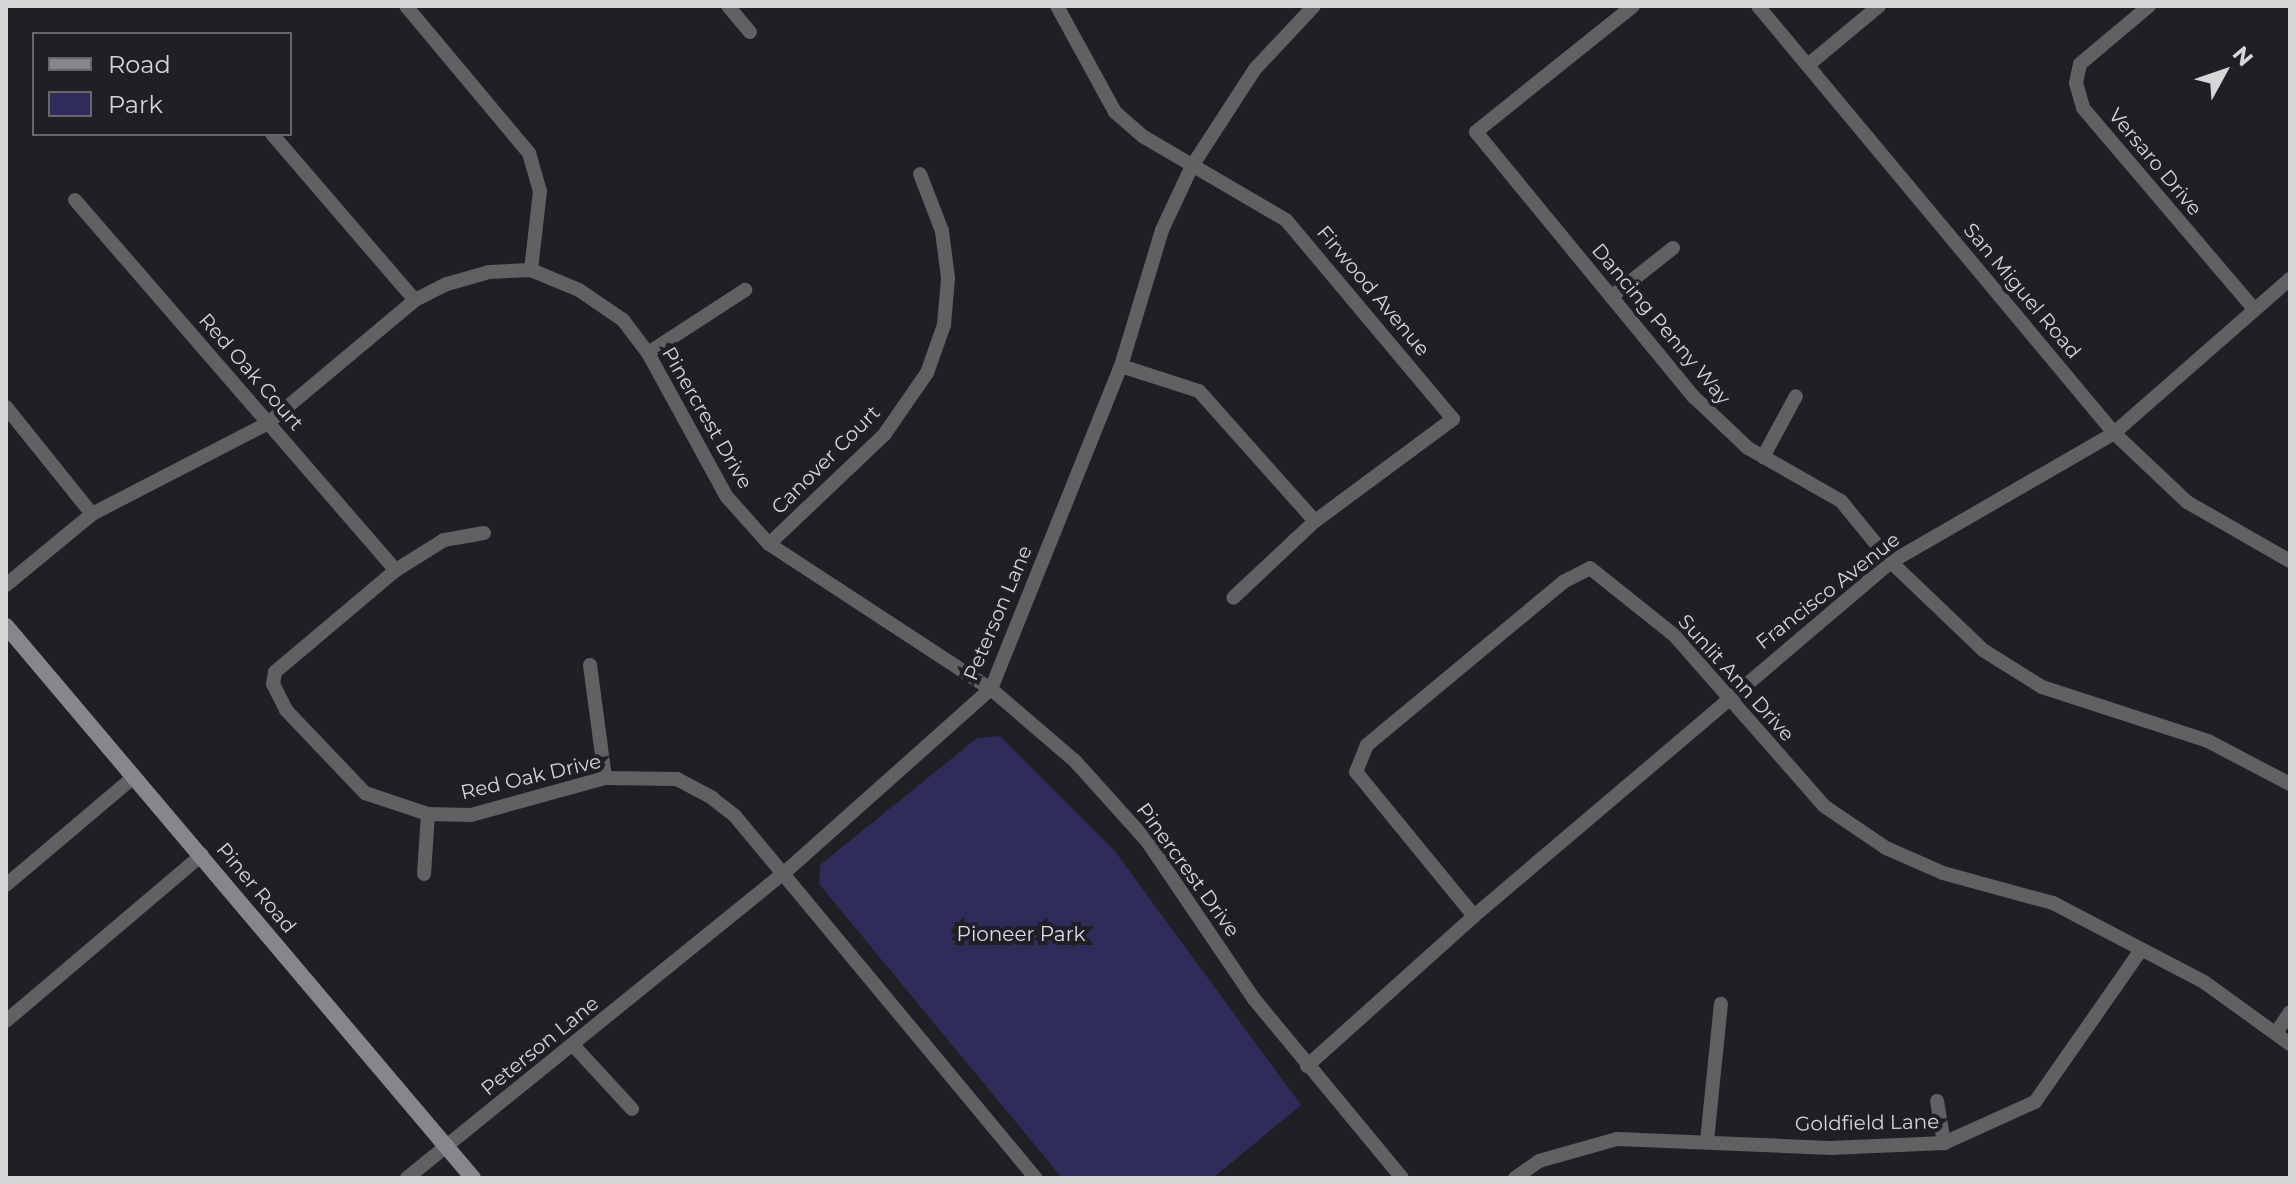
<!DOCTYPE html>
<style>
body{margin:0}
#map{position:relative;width:2296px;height:1184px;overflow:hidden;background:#1f1f24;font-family:Montserrat,sans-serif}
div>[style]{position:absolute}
.green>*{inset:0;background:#302c5a}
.street>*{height:14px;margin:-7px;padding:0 7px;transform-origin:7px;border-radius:7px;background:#616164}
.secondary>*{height:16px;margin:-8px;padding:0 8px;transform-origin:8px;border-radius:8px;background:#87878b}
span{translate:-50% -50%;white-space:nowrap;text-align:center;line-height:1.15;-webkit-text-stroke:8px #1f1f24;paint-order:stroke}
.street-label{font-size:20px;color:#d6d6d9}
.park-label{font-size:20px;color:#dbdbf2}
.frame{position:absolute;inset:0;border:8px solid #d6d6d9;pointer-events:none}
.legend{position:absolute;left:32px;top:32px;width:260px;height:104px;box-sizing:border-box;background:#1f1f24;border:2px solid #68686c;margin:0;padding:10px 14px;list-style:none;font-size:24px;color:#d6d6d9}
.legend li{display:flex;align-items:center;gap:16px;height:40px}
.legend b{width:40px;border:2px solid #68686c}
.north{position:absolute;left:2184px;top:32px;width:80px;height:80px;-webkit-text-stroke:6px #1f1f24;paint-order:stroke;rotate:50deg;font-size:22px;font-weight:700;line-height:32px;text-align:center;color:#d6d6d9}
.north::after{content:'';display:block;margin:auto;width:28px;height:36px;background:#d6d6d9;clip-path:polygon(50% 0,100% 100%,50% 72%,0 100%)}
</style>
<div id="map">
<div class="green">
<i style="clip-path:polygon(1000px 736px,1114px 850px,1301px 1105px,1213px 1178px,1062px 1178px,819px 884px,820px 865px,977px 738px)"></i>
</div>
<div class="street">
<i style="left:406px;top:6px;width:192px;rotate:50.1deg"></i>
<i style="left:529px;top:153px;width:40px;rotate:74deg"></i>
<i style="left:540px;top:191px;width:80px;rotate:96.5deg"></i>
<i style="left:728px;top:6px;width:34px;rotate:50deg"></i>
<i style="left:1057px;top:6px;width:121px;rotate:61.3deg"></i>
<i style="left:1115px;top:112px;width:38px;rotate:41deg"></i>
<i style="left:1144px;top:137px;width:164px;rotate:30.3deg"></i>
<i style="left:1286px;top:220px;width:260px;rotate:50deg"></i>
<i style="left:1453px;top:419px;width:172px;rotate:143.5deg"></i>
<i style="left:1315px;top:521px;width:112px;rotate:136.8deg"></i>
<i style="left:1633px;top:6px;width:201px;rotate:141.3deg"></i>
<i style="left:1476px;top:132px;width:343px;rotate:50.6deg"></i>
<i style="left:1694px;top:397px;width:74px;rotate:43.4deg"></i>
<i style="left:1748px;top:448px;width:107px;rotate:29.7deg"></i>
<i style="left:1841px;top:501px;width:79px;rotate:50.7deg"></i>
<i style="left:1891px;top:562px;width:127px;rotate:43.7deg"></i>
<i style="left:1983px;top:650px;width:70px;rotate:32.1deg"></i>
<i style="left:2042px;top:687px;width:175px;rotate:18deg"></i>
<i style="left:2208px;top:741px;width:93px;rotate:27.7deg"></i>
<i style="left:1758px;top:6px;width:556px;rotate:50.18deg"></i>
<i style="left:2114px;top:433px;width:100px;rotate:43.4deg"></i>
<i style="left:2187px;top:502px;width:119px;rotate:29.8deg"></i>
<i style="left:2149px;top:6px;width:90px;rotate:140deg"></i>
<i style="left:2080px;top:64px;width:19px;rotate:102deg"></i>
<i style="left:2076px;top:83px;width:26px;rotate:74deg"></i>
<i style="left:2083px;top:108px;width:262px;rotate:49.6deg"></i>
<i style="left:1808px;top:65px;width:92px;rotate:-39.7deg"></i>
<i style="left:272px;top:134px;width:219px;rotate:49.3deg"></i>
<i style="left:75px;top:200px;width:490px;rotate:49.1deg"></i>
<i style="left:1611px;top:297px;width:79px;rotate:-38.3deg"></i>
<i style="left:648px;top:353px;width:116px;rotate:-33deg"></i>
<i style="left:1121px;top:366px;width:82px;rotate:17.8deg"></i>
<i style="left:1199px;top:391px;width:174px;rotate:48.3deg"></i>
<i style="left:6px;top:407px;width:137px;rotate:51.2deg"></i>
<i style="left:1763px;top:457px;width:69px;rotate:-61.6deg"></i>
<i style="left:484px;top:533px;width:41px;rotate:170.1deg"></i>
<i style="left:444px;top:540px;width:57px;rotate:148deg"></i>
<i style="left:396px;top:570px;width:158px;rotate:139.9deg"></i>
<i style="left:275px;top:672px;width:12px;rotate:99deg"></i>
<i style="left:273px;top:684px;width:29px;rotate:63deg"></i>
<i style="left:286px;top:710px;width:115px;rotate:46.4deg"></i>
<i style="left:365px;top:793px;width:66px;rotate:18.4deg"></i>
<i style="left:428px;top:814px;width:43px;rotate:1.3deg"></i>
<i style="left:471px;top:815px;width:139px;rotate:-15.4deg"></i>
<i style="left:605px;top:778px;width:72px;rotate:0.8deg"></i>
<i style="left:677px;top:779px;width:40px;rotate:28deg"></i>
<i style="left:712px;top:798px;width:29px;rotate:38deg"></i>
<i style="left:735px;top:816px;width:471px;rotate:50.3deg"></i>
<i style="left:769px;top:544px;width:158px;rotate:-43.5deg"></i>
<i style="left:884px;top:435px;width:75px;rotate:-55.3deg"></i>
<i style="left:927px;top:373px;width:51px;rotate:-70.5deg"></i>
<i style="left:944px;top:325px;width:47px;rotate:-85.1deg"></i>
<i style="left:948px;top:278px;width:47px;rotate:-97.3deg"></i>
<i style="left:942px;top:231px;width:61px;rotate:-111.1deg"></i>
<i style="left:6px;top:585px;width:112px;rotate:-39.5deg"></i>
<i style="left:92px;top:514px;width:198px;rotate:-27.3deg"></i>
<i style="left:268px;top:423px;width:192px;rotate:-39.9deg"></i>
<i style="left:415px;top:300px;width:36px;rotate:-27deg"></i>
<i style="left:447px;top:284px;width:44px;rotate:-15.9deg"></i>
<i style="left:489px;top:272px;width:42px;rotate:-2.7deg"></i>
<i style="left:531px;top:270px;width:52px;rotate:22.6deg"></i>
<i style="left:579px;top:290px;width:53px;rotate:34.3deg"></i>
<i style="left:623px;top:320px;width:41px;rotate:52.9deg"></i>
<i style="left:648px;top:353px;width:164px;rotate:61.3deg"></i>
<i style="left:727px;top:497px;width:63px;rotate:48.2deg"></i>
<i style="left:769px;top:544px;width:265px;rotate:33.2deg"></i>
<i style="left:991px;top:689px;width:111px;rotate:40.6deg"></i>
<i style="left:1075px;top:761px;width:108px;rotate:48deg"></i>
<i style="left:1147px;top:841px;width:191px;rotate:55.9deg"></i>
<i style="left:1254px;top:999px;width:232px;rotate:50.4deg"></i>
<i style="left:590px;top:665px;width:114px;rotate:82.4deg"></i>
<i style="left:424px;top:874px;width:60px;rotate:-86.2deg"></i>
<i style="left:6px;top:885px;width:167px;rotate:-40.2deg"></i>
<i style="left:1474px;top:916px;width:186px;rotate:-129.3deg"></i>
<i style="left:1356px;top:772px;width:29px;rotate:-68deg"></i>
<i style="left:1367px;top:745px;width:255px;rotate:-39.7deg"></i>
<i style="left:1563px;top:582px;width:30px;rotate:-27deg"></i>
<i style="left:1590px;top:568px;width:107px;rotate:38.6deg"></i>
<i style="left:1674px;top:635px;width:227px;rotate:48.7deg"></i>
<i style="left:1824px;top:806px;width:75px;rotate:34.1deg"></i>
<i style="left:1886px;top:848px;width:62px;rotate:23.7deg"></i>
<i style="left:1943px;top:873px;width:114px;rotate:15.3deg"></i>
<i style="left:2053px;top:903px;width:170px;rotate:27.6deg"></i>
<i style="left:2204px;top:982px;width:106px;rotate:35.8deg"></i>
<i style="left:6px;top:1021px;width:257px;rotate:-40.3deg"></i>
<i style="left:2276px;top:1033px;width:25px;rotate:-56deg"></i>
<i style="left:573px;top:1045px;width:87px;rotate:47.3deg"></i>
<i style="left:1307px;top:1066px;width:224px;rotate:-41.9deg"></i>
<i style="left:1474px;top:916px;width:547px;rotate:-40.33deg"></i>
<i style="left:1891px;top:562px;width:258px;rotate:-30deg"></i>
<i style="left:2114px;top:433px;width:234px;rotate:-41.2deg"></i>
<i style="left:1937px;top:1101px;width:43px;rotate:80.5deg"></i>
<i style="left:1707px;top:1141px;width:138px;rotate:-84.2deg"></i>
<i style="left:407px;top:1178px;width:484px;rotate:-39deg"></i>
<i style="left:783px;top:874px;width:278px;rotate:-41.7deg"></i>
<i style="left:991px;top:689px;width:348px;rotate:-68.1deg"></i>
<i style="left:1121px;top:366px;width:142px;rotate:-73.2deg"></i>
<i style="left:1162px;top:230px;width:71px;rotate:-64.9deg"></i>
<i style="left:1192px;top:166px;width:116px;rotate:-57deg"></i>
<i style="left:1255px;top:69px;width:86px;rotate:-46.9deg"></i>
<i style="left:1515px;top:1178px;width:29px;rotate:-35deg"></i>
<i style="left:1539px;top:1161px;width:81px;rotate:-15.8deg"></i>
<i style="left:1617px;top:1139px;width:214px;rotate:2.4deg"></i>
<i style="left:1831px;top:1148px;width:113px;rotate:-2.5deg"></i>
<i style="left:1944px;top:1143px;width:100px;rotate:-24.3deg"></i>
<i style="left:2035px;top:1102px;width:185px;rotate:-55.1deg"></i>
</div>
<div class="secondary">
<i style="left:6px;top:626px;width:723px;rotate:49.77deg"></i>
</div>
<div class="street-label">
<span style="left:2155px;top:162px;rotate:50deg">Versaro Drive</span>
<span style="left:1373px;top:291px;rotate:50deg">Firwood Avenue</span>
<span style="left:2022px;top:291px;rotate:50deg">San Miguel Road</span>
<span style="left:1661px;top:324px;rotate:50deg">Dancing Penny Way</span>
<span style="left:251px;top:372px;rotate:49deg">Red Oak Court</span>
<span style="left:707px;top:418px;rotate:60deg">Pinercrest Drive</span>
<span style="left:826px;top:460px;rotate:-45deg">Canover Court</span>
<span style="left:1828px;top:591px;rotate:-38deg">Francisco Avenue</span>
<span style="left:998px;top:613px;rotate:-67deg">Peterson Lane</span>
<span style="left:1736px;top:678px;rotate:48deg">Sunlit Ann Drive</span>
<span style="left:531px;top:777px;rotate:-13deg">Red Oak Drive</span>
<span style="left:1188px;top:870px;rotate:54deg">Pinercrest Drive</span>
<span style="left:256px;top:888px;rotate:50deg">Piner Road</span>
<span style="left:540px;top:1046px;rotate:-39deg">Peterson Lane</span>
<span style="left:1867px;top:1123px;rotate:-1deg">Goldfield Lane</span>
</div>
<div class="park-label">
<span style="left:1021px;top:934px">Pioneer Park</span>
</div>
<div class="frame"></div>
<ul class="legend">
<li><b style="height:10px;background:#87878b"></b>Road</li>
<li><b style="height:22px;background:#302c5a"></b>Park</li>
</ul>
<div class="north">N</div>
</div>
